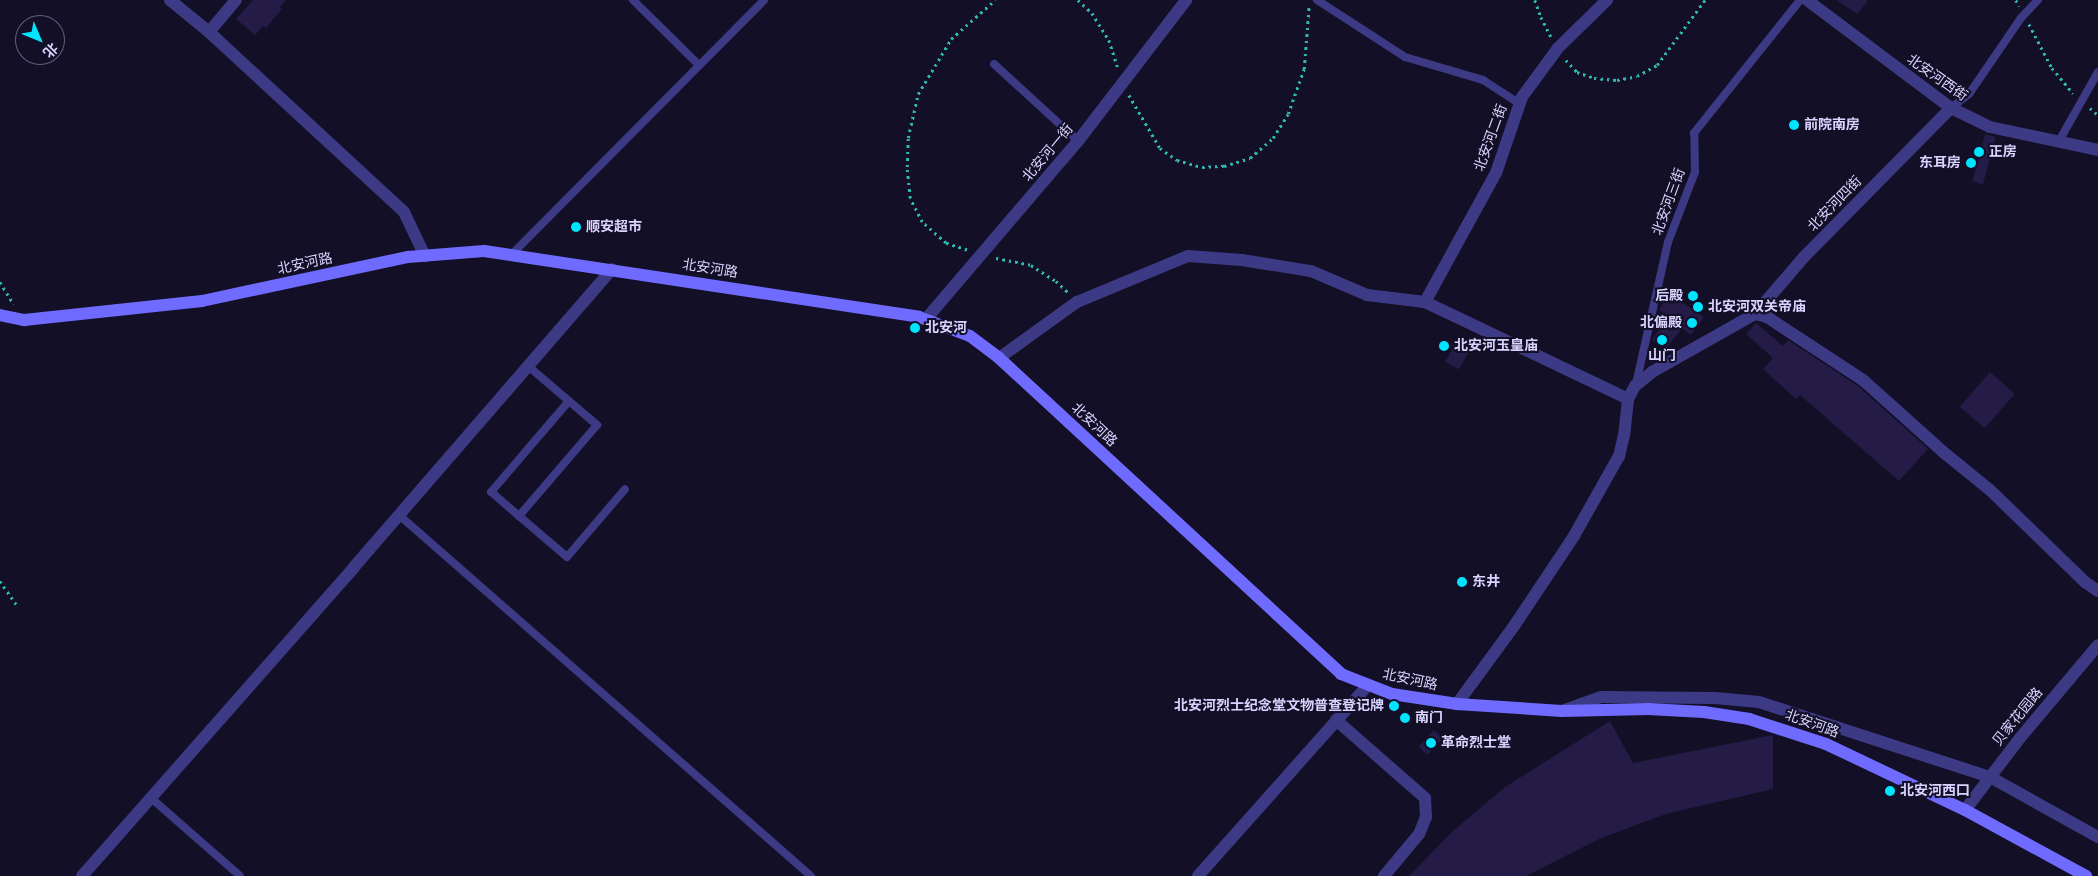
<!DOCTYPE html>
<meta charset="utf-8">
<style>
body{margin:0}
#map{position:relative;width:2098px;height:876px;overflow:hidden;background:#130f26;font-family:"Varela Round","Noto Sans SC",sans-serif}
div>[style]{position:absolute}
.building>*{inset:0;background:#241b47;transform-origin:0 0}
.path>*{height:2.5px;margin-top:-1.25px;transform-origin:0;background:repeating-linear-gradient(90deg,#2fb8b0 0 2.5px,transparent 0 6.5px)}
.service>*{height:8px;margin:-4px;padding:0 4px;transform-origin:4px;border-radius:4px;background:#3d3a85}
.minor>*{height:12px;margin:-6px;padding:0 6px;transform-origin:6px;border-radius:6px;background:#3d3a85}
.tertiary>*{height:12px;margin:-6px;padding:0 6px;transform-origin:6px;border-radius:6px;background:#3d3a85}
.secondary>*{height:12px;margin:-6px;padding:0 6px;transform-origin:6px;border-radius:6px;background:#6f6bff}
.dots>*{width:14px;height:14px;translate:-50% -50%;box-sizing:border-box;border:2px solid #130f26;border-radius:50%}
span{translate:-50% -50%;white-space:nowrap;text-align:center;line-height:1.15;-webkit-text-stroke:4px #130f26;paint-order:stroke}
.street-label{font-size:14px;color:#d9d4ff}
.poi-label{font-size:14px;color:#d9d4ff;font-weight:700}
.left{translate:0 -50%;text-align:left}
.right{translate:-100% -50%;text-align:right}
.north{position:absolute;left:15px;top:15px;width:50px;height:50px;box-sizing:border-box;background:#130f26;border:1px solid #625e7d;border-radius:50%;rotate:135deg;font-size:14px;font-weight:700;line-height:20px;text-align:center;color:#d9d4ff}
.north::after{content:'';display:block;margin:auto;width:18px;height:22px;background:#00e5ff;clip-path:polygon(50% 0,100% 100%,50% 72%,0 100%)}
</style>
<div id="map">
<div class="building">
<i style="clip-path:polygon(253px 0,286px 0,280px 7px,282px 9px,266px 28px,263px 26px,255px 35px,236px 19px)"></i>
<i style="clip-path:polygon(1836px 0,1868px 0,1858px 14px)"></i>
<i style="left:1985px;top:134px;width:11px;height:49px;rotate:15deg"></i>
<i style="clip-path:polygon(1669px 293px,1704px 317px,1691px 335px,1682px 328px,1665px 350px,1652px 340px,1668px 316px,1659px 310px)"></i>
<i style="clip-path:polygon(1756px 323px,1783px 346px,1788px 340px,1858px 386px,1928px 449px,1899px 481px,1800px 395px,1796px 399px,1763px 369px,1773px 358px,1746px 334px)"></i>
<i style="left:1458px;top:339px;width:16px;height:26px;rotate:30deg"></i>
<i style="left:1990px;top:372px;width:33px;height:46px;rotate:41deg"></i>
<i style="clip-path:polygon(1610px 721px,1633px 763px,1773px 735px,1773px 789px,1666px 814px,1601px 838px,1526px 876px,1409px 876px,1453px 831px,1505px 787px)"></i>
<i style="left:1434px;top:730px;width:12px;height:23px;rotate:42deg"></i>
</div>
<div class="path">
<i style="left:1078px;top:0;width:19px;rotate:43deg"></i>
<i style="left:1092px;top:13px;width:32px;rotate:58deg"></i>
<i style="left:1109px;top:40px;width:28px;rotate:72deg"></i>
<i style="left:1535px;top:0;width:18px;rotate:71deg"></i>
<i style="left:1541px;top:17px;width:22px;rotate:63deg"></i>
<i style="left:2016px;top:0;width:7px;rotate:63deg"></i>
<i style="left:2029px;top:24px;width:50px;rotate:62.4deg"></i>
<i style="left:2052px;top:68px;width:33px;rotate:50deg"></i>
<i style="left:1566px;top:60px;width:16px;rotate:47deg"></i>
<i style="left:1577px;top:72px;width:18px;rotate:19deg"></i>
<i style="left:1594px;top:78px;width:23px;rotate:5deg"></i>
<i style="left:1617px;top:80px;width:20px;rotate:-11deg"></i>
<i style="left:1637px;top:76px;width:23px;rotate:-29deg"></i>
<i style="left:1657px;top:65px;width:81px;rotate:-53.6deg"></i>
<i style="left:1129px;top:95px;width:61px;rotate:59.7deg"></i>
<i style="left:1160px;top:148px;width:21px;rotate:35deg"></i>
<i style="left:1177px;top:160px;width:26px;rotate:16deg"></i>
<i style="left:1202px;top:167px;width:22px;rotate:-3deg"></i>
<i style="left:1224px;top:166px;width:27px;rotate:-17deg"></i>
<i style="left:1250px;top:158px;width:30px;rotate:-41deg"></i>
<i style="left:1273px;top:138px;width:28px;rotate:-58deg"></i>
<i style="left:1288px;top:114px;width:48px;rotate:-70.4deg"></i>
<i style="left:1304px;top:69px;width:63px;rotate:-85.5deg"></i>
<i style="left:2090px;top:108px;width:11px;rotate:41deg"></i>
<i style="left:967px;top:250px;width:22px;rotate:-162deg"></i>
<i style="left:946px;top:243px;width:32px;rotate:-139deg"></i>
<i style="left:922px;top:222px;width:27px;rotate:-117deg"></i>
<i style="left:910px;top:198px;width:31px;rotate:-96deg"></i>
<i style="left:907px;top:167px;width:29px;rotate:-88deg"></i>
<i style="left:908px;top:138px;width:45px;rotate:-77.2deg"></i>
<i style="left:918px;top:94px;width:64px;rotate:-59deg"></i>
<i style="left:951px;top:39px;width:59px;rotate:-41.6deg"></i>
<i style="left:996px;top:258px;width:36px;rotate:11deg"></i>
<i style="left:1031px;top:265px;width:30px;rotate:33deg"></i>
<i style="left:1056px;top:281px;width:16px;rotate:43deg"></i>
<i style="left:0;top:282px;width:26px;rotate:58deg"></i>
<i style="left:0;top:581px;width:32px;rotate:55deg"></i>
</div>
<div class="service">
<i style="left:633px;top:0;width:93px;rotate:44.6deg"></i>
<i style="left:1317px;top:0;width:105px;rotate:32.9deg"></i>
<i style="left:1405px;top:57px;width:81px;rotate:16.4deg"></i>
<i style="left:1483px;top:80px;width:44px;rotate:33deg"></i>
<i style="left:994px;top:64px;width:114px;rotate:42.5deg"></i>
<i style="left:1951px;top:108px;width:23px;rotate:-38deg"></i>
<i style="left:1969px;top:94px;width:92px;rotate:-55.6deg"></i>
<i style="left:2021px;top:18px;width:25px;rotate:-47deg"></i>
<i style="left:2059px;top:141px;width:79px;rotate:-60.5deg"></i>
<i style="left:511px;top:255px;width:359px;rotate:-45.2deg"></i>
<i style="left:528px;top:366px;width:91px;rotate:40.5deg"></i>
<i style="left:597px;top:425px;width:120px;rotate:130.6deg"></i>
<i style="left:519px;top:516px;width:63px;rotate:40.5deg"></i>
<i style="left:567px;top:557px;width:89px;rotate:-49.5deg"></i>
<i style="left:1636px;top:384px;width:146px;rotate:-77.3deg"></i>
<i style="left:1668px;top:242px;width:75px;rotate:-68.9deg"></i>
<i style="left:1695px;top:172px;width:39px;rotate:-91deg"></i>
<i style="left:1694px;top:133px;width:170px;rotate:-51.4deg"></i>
<i style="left:399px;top:515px;width:548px;rotate:41.23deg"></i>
<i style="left:519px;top:516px;width:37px;rotate:-139deg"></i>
<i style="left:491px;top:492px;width:120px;rotate:-49.4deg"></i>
<i style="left:151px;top:798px;width:118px;rotate:41.2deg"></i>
</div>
<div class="minor">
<i style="left:170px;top:0;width:50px;rotate:39.4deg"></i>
<i style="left:236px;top:0;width:42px;rotate:130.2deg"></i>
<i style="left:209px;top:32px;width:265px;rotate:42.7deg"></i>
<i style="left:404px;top:212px;width:49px;rotate:64.5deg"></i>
<i style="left:1807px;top:0;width:180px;rotate:36.9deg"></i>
<i style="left:1951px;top:108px;width:43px;rotate:26deg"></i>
<i style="left:1990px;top:127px;width:110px;rotate:12deg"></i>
<i style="left:1425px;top:302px;width:147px;rotate:-61.2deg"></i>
<i style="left:1496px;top:173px;width:80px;rotate:-71.1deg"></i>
<i style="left:1522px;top:97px;width:61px;rotate:-53.7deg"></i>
<i style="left:1558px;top:48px;width:69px;rotate:-44.4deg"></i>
<i style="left:1755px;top:314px;width:12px;rotate:14deg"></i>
<i style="left:1767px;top:317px;width:115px;rotate:33.3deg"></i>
<i style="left:1863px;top:380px;width:106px;rotate:41.9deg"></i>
<i style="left:1942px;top:451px;width:62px;rotate:39.1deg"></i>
<i style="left:1990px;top:490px;width:132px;rotate:44.1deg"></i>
<i style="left:2085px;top:582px;width:16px;rotate:35deg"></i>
<i style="left:926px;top:319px;width:234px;rotate:-49.5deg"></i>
<i style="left:1078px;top:141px;width:178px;rotate:-52.5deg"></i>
<i style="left:999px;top:358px;width:96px;rotate:-35.7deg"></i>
<i style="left:1077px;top:302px;width:120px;rotate:-22.5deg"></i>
<i style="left:1188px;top:256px;width:54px;rotate:4.2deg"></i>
<i style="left:1242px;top:260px;width:70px;rotate:9.1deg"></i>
<i style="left:1311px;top:271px;width:61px;rotate:23.2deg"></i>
<i style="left:1367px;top:295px;width:58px;rotate:6.9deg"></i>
<i style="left:1425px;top:302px;width:225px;rotate:25.5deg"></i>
<i style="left:1628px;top:399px;width:36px;rotate:96deg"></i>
<i style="left:1624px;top:435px;width:22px;rotate:103deg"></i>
<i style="left:1619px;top:456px;width:92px;rotate:119.4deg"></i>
<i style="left:1574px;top:536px;width:108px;rotate:123.7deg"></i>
<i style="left:1514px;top:626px;width:97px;rotate:126.2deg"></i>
<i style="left:1628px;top:399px;width:15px;rotate:-62deg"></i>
<i style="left:1635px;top:386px;width:22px;rotate:-39deg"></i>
<i style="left:1652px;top:372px;width:118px;rotate:-29.4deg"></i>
<i style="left:1755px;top:314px;width:74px;rotate:-49.4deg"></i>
<i style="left:1803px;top:258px;width:211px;rotate:-45.4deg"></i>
<i style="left:1562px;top:711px;width:41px;rotate:-19.7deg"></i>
<i style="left:1601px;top:697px;width:114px;rotate:0.5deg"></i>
<i style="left:1715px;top:698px;width:44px;rotate:5.2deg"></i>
<i style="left:1759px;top:702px;width:243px;rotate:18deg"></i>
<i style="left:1990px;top:777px;width:124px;rotate:29.1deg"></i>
<i style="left:1336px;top:720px;width:118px;rotate:41.2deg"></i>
<i style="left:1425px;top:798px;width:19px;rotate:87deg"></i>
<i style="left:1426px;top:817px;width:18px;rotate:112deg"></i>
<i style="left:1419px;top:834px;width:55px;rotate:129.8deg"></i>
<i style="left:82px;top:876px;width:412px;rotate:-48.6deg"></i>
<i style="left:354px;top:567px;width:394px;rotate:-49.1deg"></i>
<i style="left:1198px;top:876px;width:256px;rotate:-48.3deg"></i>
</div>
<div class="tertiary">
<i style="left:1965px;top:810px;width:91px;rotate:-52.6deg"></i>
<i style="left:2020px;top:738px;width:121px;rotate:-50deg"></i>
</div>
<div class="secondary">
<i style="left:0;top:315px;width:25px;rotate:12deg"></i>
<i style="left:24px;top:320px;width:179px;rotate:-6.1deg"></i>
<i style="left:202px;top:301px;width:211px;rotate:-12.1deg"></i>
<i style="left:408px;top:257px;width:76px;rotate:-4.5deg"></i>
<i style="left:484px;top:251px;width:440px;rotate:8.6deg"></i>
<i style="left:919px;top:317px;width:54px;rotate:20.4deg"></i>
<i style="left:970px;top:336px;width:36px;rotate:37deg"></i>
<i style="left:999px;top:358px;width:466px;rotate:42.7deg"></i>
<i style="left:1341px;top:674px;width:55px;rotate:21.4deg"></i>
<i style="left:1392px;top:694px;width:66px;rotate:8.7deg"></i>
<i style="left:1457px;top:704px;width:105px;rotate:3.8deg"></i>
<i style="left:1562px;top:711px;width:86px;rotate:-1.3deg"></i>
<i style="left:1648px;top:709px;width:56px;rotate:3.1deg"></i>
<i style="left:1704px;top:712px;width:46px;rotate:8.8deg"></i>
<i style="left:1749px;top:719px;width:81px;rotate:18deg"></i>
<i style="left:1826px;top:744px;width:154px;rotate:25.4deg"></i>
<i style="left:1965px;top:810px;width:138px;rotate:28.6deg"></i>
</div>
<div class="dots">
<i style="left:1794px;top:125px;background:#00e5ff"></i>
<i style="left:1979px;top:152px;background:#00e5ff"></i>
<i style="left:1971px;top:163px;background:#00e5ff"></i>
<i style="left:576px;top:227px;background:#00e5ff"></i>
<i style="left:1693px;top:296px;background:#00e5ff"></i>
<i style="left:1698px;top:307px;background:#00e5ff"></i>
<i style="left:1692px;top:323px;background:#00e5ff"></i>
<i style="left:915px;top:328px;background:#00e5ff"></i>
<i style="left:1662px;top:340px;background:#00e5ff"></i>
<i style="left:1444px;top:346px;background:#00e5ff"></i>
<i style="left:1462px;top:582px;background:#00e5ff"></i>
<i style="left:1394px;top:706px;background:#00e5ff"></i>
<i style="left:1405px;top:718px;background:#00e5ff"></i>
<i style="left:1431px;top:743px;background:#00e5ff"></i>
<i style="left:1890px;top:791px;background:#00e5ff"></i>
</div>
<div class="street-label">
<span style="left:1937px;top:78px;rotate:35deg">北安河西街</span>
<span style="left:1491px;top:138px;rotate:-70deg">北安河二街</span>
<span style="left:1048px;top:153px;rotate:-50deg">北安河一街</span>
<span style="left:1669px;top:202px;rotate:-70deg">北安河三街</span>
<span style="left:1835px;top:204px;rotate:-46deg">北安河四街</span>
<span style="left:305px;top:264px;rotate:-12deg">北安河路</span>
<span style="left:710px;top:269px;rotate:9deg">北安河路</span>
<span style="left:1094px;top:425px;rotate:43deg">北安河路</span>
<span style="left:1410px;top:680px;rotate:12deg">北安河路</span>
<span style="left:2018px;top:717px;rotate:-51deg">贝家花园路</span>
<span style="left:1812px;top:724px;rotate:20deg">北安河路</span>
</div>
<div class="poi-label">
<span class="left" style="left:1804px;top:125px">前院南房</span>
<span class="left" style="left:1989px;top:152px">正房</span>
<span class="right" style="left:1961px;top:163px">东耳房</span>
<span class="left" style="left:586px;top:227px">顺安超市</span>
<span class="right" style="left:1683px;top:296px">后殿</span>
<span class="left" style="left:1708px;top:307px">北安河双关帝庙</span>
<span class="right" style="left:1682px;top:323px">北偏殿</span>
<span class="left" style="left:925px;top:328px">北安河</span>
<span class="left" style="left:1454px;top:346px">北安河玉皇庙</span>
<span style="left:1662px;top:356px">山门</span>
<span class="left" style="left:1472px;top:582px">东井</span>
<span class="right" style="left:1384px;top:706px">北安河烈士纪念堂文物普查登记牌</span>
<span class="left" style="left:1415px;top:718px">南门</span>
<span class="left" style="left:1441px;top:743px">革命烈士堂</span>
<span class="left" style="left:1900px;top:791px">北安河西口</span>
</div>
<div class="north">北</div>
</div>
